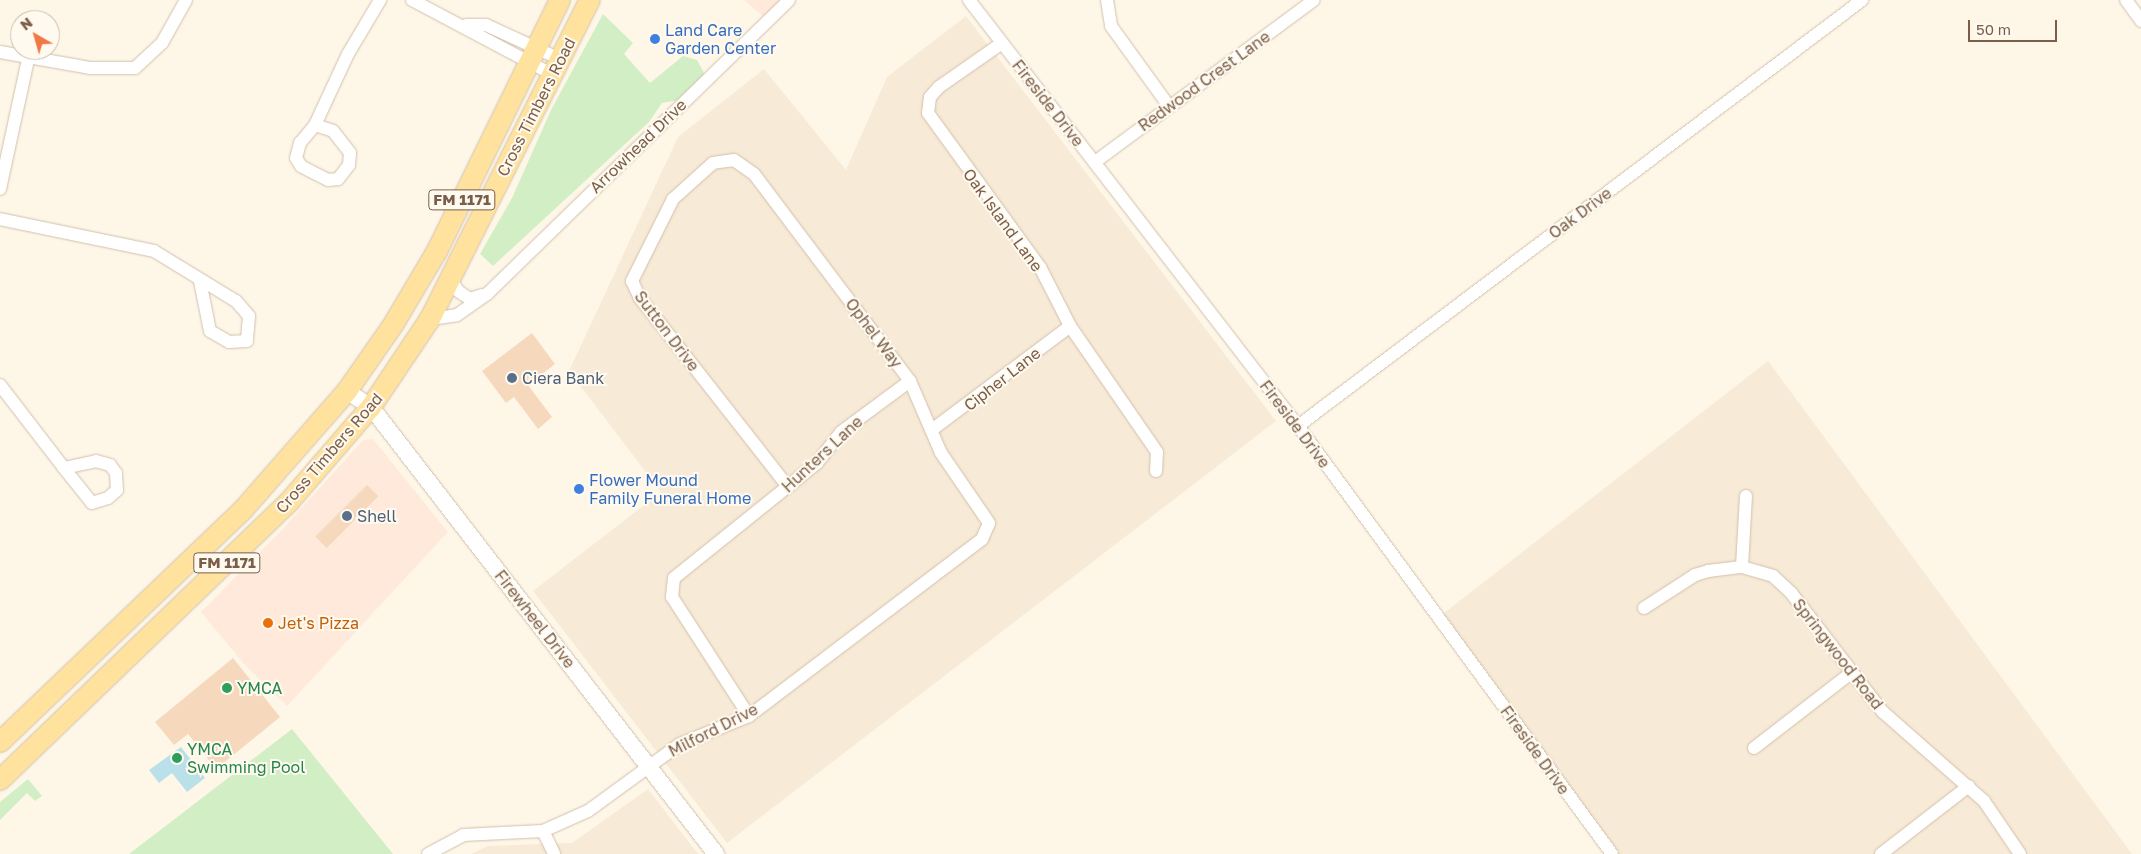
<!DOCTYPE html>
<style>
body{margin:0}
#map{position:relative;width:2141px;height:854px;overflow:hidden;background:#fef7e8;font-family:"Golos Text",sans-serif}
div>[style]{position:absolute}
.residential>*{inset:0;background:#f7ead6}
.commercial>*{inset:0;background:#ffe9db}
.green>*{inset:0;background:#d2eec5}
.water>*{inset:0;background:#bae0ea}
.building>*{inset:0;background:#f6d8bd;transform-origin:0 0}
.roads{filter:drop-shadow(0 0 1px #d2c0ac) drop-shadow(0 0 1px #d2c0ac)}
.minor>*{height:12px;margin:-6px;padding:0 6px;transform-origin:6px;border-radius:6px;background:#fff}
.tertiary>*{height:16px;margin:-8px;padding:0 8px;transform-origin:8px;border-radius:8px;background:#fff}
.primary>*{height:20px;margin:-10px;padding:0 10px;transform-origin:10px;border-radius:10px;background:#ffe29e}
.dots>*{width:14px;height:14px;translate:-50% -50%;box-sizing:border-box;border:2px solid #fffaf0;border-radius:50%}
span{translate:-50% -50%;white-space:nowrap;text-align:center;line-height:1.15;-webkit-text-stroke:4px #fffaf0;paint-order:stroke}
.shield-label span{padding:1px 4px;background:#fffaf0;border:1px solid;border-radius:4px;-webkit-text-stroke-width:0}
.shield-label{font-size:15px;color:#7b5e49;font-weight:700}
.shop-label{font-size:16px;color:#366cbe}
.left{translate:0 -50%;text-align:left}
.street-label{font-size:16px;color:#7b5e49}
.service-label{font-size:16px;color:#4e5e75}
.food-label{font-size:16px;color:#c56008}
.leisure-label{font-size:16px;color:#27864d}
.north{position:absolute;left:10px;top:10px;width:50px;height:50px;box-sizing:border-box;background:#fffaf0;border:1px solid #cabcad;border-radius:50%;rotate:322deg;font-size:14px;font-weight:700;line-height:20px;text-align:center;color:#7b5e49}
.north::after{content:'';display:block;margin:auto;width:18px;height:22px;background:#f17744;clip-path:polygon(50% 0,100% 100%,50% 72%,0 100%)}
.scale{position:absolute;left:1968px;top:20px;width:89px;height:22px;box-sizing:border-box;border:2px solid #7b5e49;border-top:0;padding-left:6px;font-size:15px;line-height:18px;white-space:nowrap;color:#7b5e49;-webkit-text-stroke:4px #fffaf0;paint-order:stroke}
</style>
<div id="map">
<div class="residential">
<i style="clip-path:polygon(966px 16px,1276px 421px,727px 843px,533px 591px,661px 492px,569px 371px,678px 137px,764px 69px,846px 170px,887px 77px)"></i>
<i style="clip-path:polygon(1768px 361px,2132px 854px,1610px 854px,1439px 617px)"></i>
<i style="clip-path:polygon(648px 789px,698px 854px,471px 854px,488px 846px,572px 843px)"></i>
</div>
<div class="commercial">
<i style="clip-path:polygon(744px 0,782px 0,764px 17px)"></i>
<i style="clip-path:polygon(373px 439px,448px 532px,287px 706px,244px 664px,201px 612px,279px 533px,363px 440px)"></i>
</div>
<div class="green">
<i style="clip-path:polygon(603px 14px,633px 43px,624px 54px,650px 83px,683px 56px,697px 60px,705px 75px,684px 99px,662px 103px,649px 122px,493px 266px,480px 254px,512px 198px,551px 110px)"></i>
<i style="clip-path:polygon(292px 729px,393px 854px,129px 854px)"></i>
<i style="clip-path:polygon(28px 779px,42px 796px,35px 801px,27px 793px,0 820px,0 802px)"></i>
</div>
<div class="water">
<i style="clip-path:polygon(181px 747px,205px 778px,187px 792px,172px 773px,159px 783px,149px 770px)"></i>
</div>
<div class="building">
<i style="clip-path:polygon(532px 333px,555px 364px,528px 385px,552px 417px,538px 429px,514px 397px,506px 403px,482px 371px)"></i>
<i style="left:367px;top:485px;width:16px;height:73px;rotate:45deg"></i>
<i style="clip-path:polygon(233px 658px,280px 717px,216px 769px,188px 734px,174px 745px,155px 722px)"></i>
</div>
<div class="roads">
<div class="minor">
<i style="left:412px;top:0;width:158px;rotate:27.9deg"></i>
<i style="left:969px;top:0;width:538px;rotate:52.32deg"></i>
<i style="left:1298px;top:426px;width:531px;rotate:53.73deg"></i>
<i style="left:1107px;top:0;width:26px;rotate:81deg"></i>
<i style="left:1111px;top:26px;width:99px;rotate:54.1deg"></i>
<i style="left:2126px;top:0;width:26px;rotate:54deg"></i>
<i style="left:466px;top:25px;width:20px"></i>
<i style="left:486px;top:25px;width:81px;rotate:24.7deg"></i>
<i style="left:1002px;top:43px;width:77px;rotate:145.1deg"></i>
<i style="left:939px;top:87px;width:13px;rotate:132deg"></i>
<i style="left:930px;top:97px;width:16px;rotate:97deg"></i>
<i style="left:928px;top:113px;width:190px;rotate:54deg"></i>
<i style="left:1040px;top:267px;width:66px;rotate:63deg"></i>
<i style="left:1070px;top:326px;width:153px;rotate:55.4deg"></i>
<i style="left:1157px;top:452px;width:19px;rotate:93deg"></i>
<i style="left:0;top:52px;width:91px;rotate:10.1deg"></i>
<i style="left:90px;top:68px;width:45px"></i>
<i style="left:135px;top:68px;width:37px;rotate:-43deg"></i>
<i style="left:162px;top:43px;width:49px;rotate:-60.8deg"></i>
<i style="left:315px;top:125px;width:19px;rotate:18deg"></i>
<i style="left:333px;top:131px;width:28px;rotate:52deg"></i>
<i style="left:350px;top:153px;width:12px;rotate:95deg"></i>
<i style="left:349px;top:165px;width:18px;rotate:128deg"></i>
<i style="left:338px;top:179px;width:10px;rotate:174deg"></i>
<i style="left:328px;top:180px;width:30px;rotate:-153deg"></i>
<i style="left:301px;top:166px;width:9px;rotate:-122deg"></i>
<i style="left:296px;top:158px;width:16px;rotate:-75deg"></i>
<i style="left:300px;top:143px;width:23px;rotate:-50deg"></i>
<i style="left:315px;top:125px;width:78px;rotate:-65.1deg"></i>
<i style="left:348px;top:54px;width:63px;rotate:-59.3deg"></i>
<i style="left:1095px;top:162px;width:272px;rotate:-36.5deg"></i>
<i style="left:0;top:189px;width:133px;rotate:-77.8deg"></i>
<i style="left:0;top:219px;width:157px;rotate:11.7deg"></i>
<i style="left:154px;top:251px;width:96px;rotate:31.4deg"></i>
<i style="left:236px;top:301px;width:20px;rotate:49deg"></i>
<i style="left:249px;top:316px;width:25px;rotate:95deg"></i>
<i style="left:247px;top:341px;width:18px;rotate:177deg"></i>
<i style="left:229px;top:342px;width:22px;rotate:-150deg"></i>
<i style="left:210px;top:331px;width:51px;rotate:-101.3deg"></i>
<i style="left:450px;top:278px;width:15px;rotate:58deg"></i>
<i style="left:458px;top:291px;width:14px;rotate:34deg"></i>
<i style="left:470px;top:299px;width:13px;rotate:-18deg"></i>
<i style="left:430px;top:319px;width:27px;rotate:-8deg"></i>
<i style="left:457px;top:315px;width:37px;rotate:-35deg"></i>
<i style="left:487px;top:294px;width:421px;rotate:-44.2deg"></i>
<i style="left:0;top:385px;width:105px;rotate:52.4deg"></i>
<i style="left:1298px;top:426px;width:707px;rotate:-37.06deg"></i>
<i style="left:933px;top:429px;width:171px;rotate:-36.9deg"></i>
<i style="left:96px;top:461px;width:15px;rotate:16deg"></i>
<i style="left:110px;top:465px;width:10px;rotate:53deg"></i>
<i style="left:116px;top:473px;width:17px;rotate:87deg"></i>
<i style="left:117px;top:490px;width:12px;rotate:138deg"></i>
<i style="left:108px;top:498px;width:17px;rotate:163deg"></i>
<i style="left:92px;top:503px;width:45px;rotate:-128.7deg"></i>
<i style="left:64px;top:468px;width:33px;rotate:-12deg"></i>
<i style="left:1742px;top:567px;width:71px;rotate:-86.8deg"></i>
<i style="left:1644px;top:608px;width:61px;rotate:-32.9deg"></i>
<i style="left:1695px;top:575px;width:14px;rotate:-17deg"></i>
<i style="left:1708px;top:571px;width:34px;rotate:-7deg"></i>
<i style="left:1742px;top:567px;width:32px;rotate:16deg"></i>
<i style="left:1773px;top:576px;width:26px;rotate:43deg"></i>
<i style="left:1792px;top:594px;width:149px;rotate:52.4deg"></i>
<i style="left:1883px;top:712px;width:135px;rotate:41.4deg"></i>
<i style="left:1984px;top:801px;width:64px;rotate:55.8deg"></i>
<i style="left:749px;top:716px;width:142px;rotate:-122.9deg"></i>
<i style="left:672px;top:597px;width:19px;rotate:-84deg"></i>
<i style="left:674px;top:578px;width:184px;rotate:-38.8deg"></i>
<i style="left:817px;top:463px;width:39px;rotate:-52deg"></i>
<i style="left:841px;top:432px;width:86px;rotate:-36.5deg"></i>
<i style="left:1754px;top:748px;width:123px;rotate:-37.7deg"></i>
<i style="left:543px;top:831px;width:25px;rotate:64deg"></i>
<i style="left:428px;top:854px;width:40px;rotate:-28deg"></i>
<i style="left:463px;top:835px;width:80px;rotate:-2.9deg"></i>
<i style="left:543px;top:831px;width:49px;rotate:-24deg"></i>
<i style="left:588px;top:811px;width:114px;rotate:-36.1deg"></i>
<i style="left:680px;top:744px;width:74px;rotate:-22.1deg"></i>
<i style="left:749px;top:716px;width:293px;rotate:-37.2deg"></i>
<i style="left:982px;top:539px;width:17px;rotate:-66deg"></i>
<i style="left:989px;top:523px;width:85px;rotate:-124.4deg"></i>
<i style="left:941px;top:453px;width:78px;rotate:-113.3deg"></i>
<i style="left:910px;top:381px;width:259px;rotate:-127deg"></i>
<i style="left:754px;top:174px;width:24px;rotate:-145deg"></i>
<i style="left:734px;top:160px;width:21px;rotate:172deg"></i>
<i style="left:713px;top:163px;width:54px;rotate:138deg"></i>
<i style="left:673px;top:199px;width:92px;rotate:116.6deg"></i>
<i style="left:632px;top:281px;width:19px;rotate:65deg"></i>
<i style="left:640px;top:298px;width:240px;rotate:51.9deg"></i>
<i style="left:1881px;top:854px;width:111px;rotate:-37.7deg"></i>
</div>
<div class="tertiary">
<i style="left:347px;top:391px;width:29px;rotate:34deg"></i>
<i style="left:371px;top:407px;width:565px;rotate:52.34deg"></i>
</div>
<div class="primary">
<i style="left:0;top:742px;width:335px;rotate:-43.7deg"></i>
<i style="left:242px;top:511px;width:159px;rotate:-48.8deg"></i>
<i style="left:347px;top:391px;width:80px;rotate:-55.1deg"></i>
<i style="left:393px;top:325px;width:86px;rotate:-59.3deg"></i>
<i style="left:437px;top:251px;width:280px;rotate:-63.9deg"></i>
<i style="left:0;top:780px;width:401px;rotate:-43.9deg"></i>
<i style="left:289px;top:502px;width:125px;rotate:-49.2deg"></i>
<i style="left:371px;top:407px;width:106px;rotate:-56.2deg"></i>
<i style="left:430px;top:319px;width:357px;rotate:-63.4deg"></i>
</div>
</div>
<div class="dots">
<i style="left:655px;top:39px;background:#3f7fe0"></i>
<i style="left:512px;top:378px;background:#5c6f8a"></i>
<i style="left:579px;top:489px;background:#3f7fe0"></i>
<i style="left:347px;top:516px;background:#5c6f8a"></i>
<i style="left:268px;top:623px;background:#e8710a"></i>
<i style="left:227px;top:688px;background:#2e9e5b"></i>
<i style="left:177px;top:758px;background:#2e9e5b"></i>
</div>
<div class="shield-label">
<span style="left:462px;top:200px">FM 1171</span>
<span style="left:227px;top:563px">FM 1171</span>
</div>
<div class="shop-label">
<span class="left" style="left:665px;top:39px">Land Care<br>Garden Center</span>
<span class="left" style="left:589px;top:489px">Flower Mound<br>Family Funeral Home</span>
</div>
<div class="street-label">
<span style="left:1204px;top:81px;rotate:-36deg">Redwood Crest Lane</span>
<span style="left:1048px;top:103px;rotate:52deg">Fireside Drive</span>
<span style="left:536px;top:107px;rotate:-63deg">Cross Timbers Road</span>
<span style="left:638px;top:146px;rotate:-44deg">Arrowhead Drive</span>
<span style="left:1580px;top:213px;rotate:-37deg">Oak Drive</span>
<span style="left:1003px;top:220px;rotate:54deg">Oak Island Lane</span>
<span style="left:667px;top:331px;rotate:53deg">Sutton Drive</span>
<span style="left:874px;top:333px;rotate:53deg">Ophel Way</span>
<span style="left:1002px;top:379px;rotate:-38deg">Cipher Lane</span>
<span style="left:1295px;top:424px;rotate:53deg">Fireside Drive</span>
<span style="left:329px;top:453px;rotate:-49deg">Cross Timbers Road</span>
<span style="left:822px;top:454px;rotate:-43deg">Hunters Lane</span>
<span style="left:535px;top:619px;rotate:52deg">Firewheel Drive</span>
<span style="left:1838px;top:654px;rotate:52deg">Springwood Road</span>
<span style="left:713px;top:730px;rotate:-27deg">Milford Drive</span>
<span style="left:1535px;top:750px;rotate:54deg">Fireside Drive</span>
</div>
<div class="service-label">
<span class="left" style="left:522px;top:378px">Ciera Bank</span>
<span class="left" style="left:357px;top:516px">Shell</span>
</div>
<div class="food-label">
<span class="left" style="left:278px;top:623px">Jet's Pizza</span>
</div>
<div class="leisure-label">
<span class="left" style="left:237px;top:688px">YMCA</span>
<span class="left" style="left:187px;top:758px">YMCA<br>Swimming Pool</span>
</div>
<div class="north">N</div>
<div class="scale">50 m</div>
</div>
